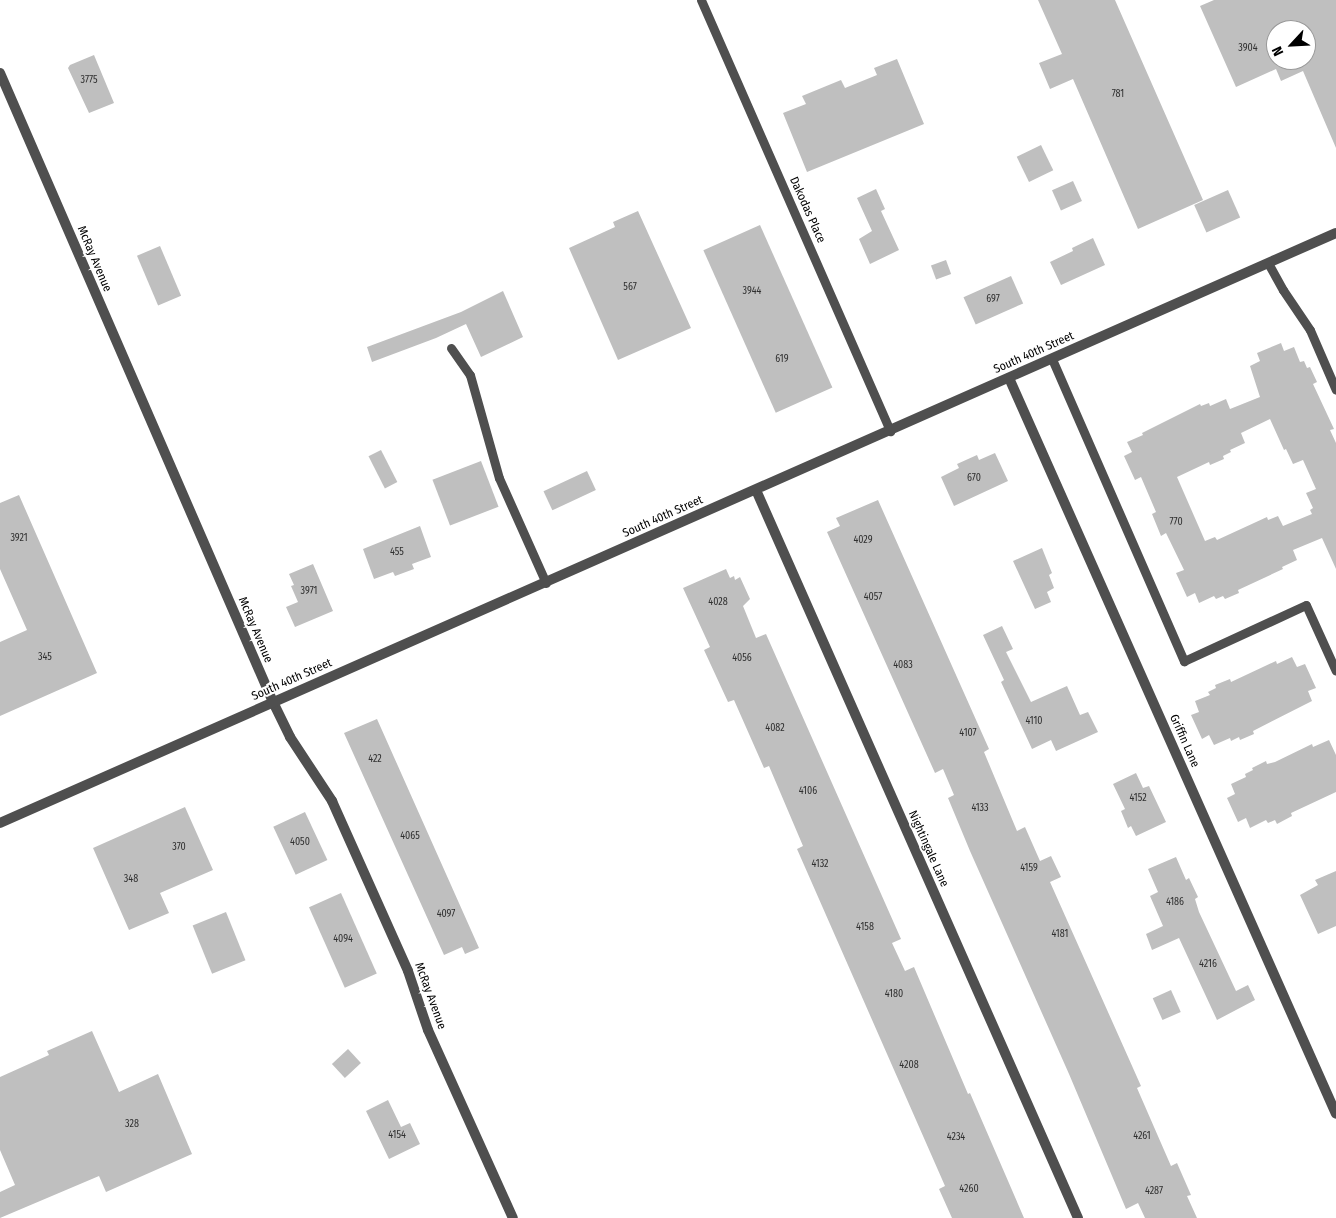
<!DOCTYPE html>
<style>
body{margin:0}
#map{position:relative;width:1336px;height:1218px;overflow:hidden;background:#fff;font-family:"Fira Sans Condensed",sans-serif}
div>[style]{position:absolute}
.building>*{inset:0;background:#bfbfbf;transform-origin:0 0}
.service>*{height:9px;margin:-4.5px;padding:0 4.5px;transform-origin:4.5px;border-radius:4.5px;background:#4f4f4f}
.minor>*{height:10px;margin:-5px;padding:0 5px;transform-origin:5px;border-radius:5px;background:#4f4f4f}
.tertiary>*{height:10px;margin:-5px;padding:0 5px;transform-origin:5px;border-radius:5px;background:#4f4f4f}
span{translate:-50% -50%;white-space:nowrap;text-align:center;line-height:1.15;-webkit-text-stroke:4px #fff;paint-order:stroke}
.number-label{font-size:10px;color:#303030}
.number-label span{-webkit-text-stroke-width:0}
.street-label{font-size:12px;color:#000}
.north{position:absolute;left:1266px;top:20px;width:50px;height:50px;box-sizing:border-box;background:#fff;border:1px solid #999;border-radius:50%;rotate:245deg;font-size:14px;font-weight:700;line-height:20px;text-align:center;color:#000}
.north::after{content:'';display:block;margin:auto;width:18px;height:22px;background:#000;clip-path:polygon(50% 0,100% 100%,50% 72%,0 100%)}
</style>
<div id="map">
<div class="building">
<i style="clip-path:polygon(1038px 0,1115px 0,1203px 200px,1138px 229px,1073px 79px,1050px 89px,1039px 63px,1062px 54px)"></i>
<i style="clip-path:polygon(evenodd,1214px 0,1336px 0,1336px 148px,1303px 71px,1281px 81px,1276px 69px,1236px 87px,1200px 6px,1214px 0,1276px 30px,1306px 30px,1306px 60px,1276px 60px,1276px 30px)"></i>
<i style="clip-path:polygon(94px 55px,114px 103px,89px 113px,68px 68px,70px 65px)"></i>
<i style="clip-path:polygon(897px 59px,924px 124px,807px 172px,783px 113px,806px 104px,802px 96px,841px 80px,845px 88px,877px 75px,874px 68px)"></i>
<i style="left:1041px;top:145px;width:28px;height:27px;rotate:64deg"></i>
<i style="left:1073px;top:181px;width:22px;height:23px;rotate:66deg"></i>
<i style="clip-path:polygon(876px 189px,885px 209px,881px 211px,899px 250px,870px 264px,859px 239px,872px 231px,857px 198px)"></i>
<i style="left:1228px;top:190px;width:30px;height:37px;rotate:66deg"></i>
<i style="clip-path:polygon(638px 211px,691px 328px,618px 360px,569px 248px,615px 227px,613px 222px)"></i>
<i style="left:760px;top:225px;width:178px;height:62px;rotate:66deg"></i>
<i style="clip-path:polygon(1093px 238px,1105px 265px,1061px 285px,1050px 262px,1073px 251px,1072px 248px)"></i>
<i style="left:160px;top:246px;width:54px;height:25px;rotate:67deg"></i>
<i style="left:946px;top:260px;width:15px;height:16px;rotate:70deg"></i>
<i style="left:1011px;top:276px;width:30px;height:52px;rotate:66deg"></i>
<i style="clip-path:polygon(503px 291px,523px 337px,481px 357px,466px 324px,436px 338px,372px 362px,367px 347px,461px 312px)"></i>
<i style="clip-path:polygon(evenodd,1281px 343px,1284px 351px,1294px 347px,1300px 362px,1304px 361px,1307px 368px,1310px 367px,1317px 382px,1313px 384px,1334px 429px,1330px 430px,1336px 443px,1336px 569px,1322px 538px,1293px 550px,1297px 560px,1282px 567px,1283px 569px,1238px 590px,1239px 593px,1225px 599px,1223px 596px,1216px 599px,1214px 596px,1199px 603px,1195px 593px,1187px 597px,1176px 573px,1184px 570px,1166px 533px,1161px 536px,1152px 514px,1156px 512px,1141px 477px,1135px 480px,1124px 456px,1132px 452px,1127px 442px,1143px 435px,1142px 433px,1200px 404px,1201px 406px,1209px 403px,1210px 406px,1226px 399px,1230px 409px,1260px 397px,1250px 366px,1260px 361px,1257px 353px,1281px 343px,1270px 419px,1284px 450px,1286px 449px,1293px 464px,1303px 460px,1316px 489px,1306px 493px,1313px 508px,1310px 510px,1312px 514px,1283px 526px,1278px 516px,1268px 520px,1267px 517px,1217px 540px,1215px 537px,1205px 541px,1177px 477px,1209px 462px,1210px 465px,1224px 459px,1223px 456px,1231px 452px,1230px 450px,1245px 443px,1241px 433px,1270px 419px)"></i>
<i style="left:381px;top:450px;width:36px;height:14px;rotate:63deg"></i>
<i style="clip-path:polygon(995px 453px,1008px 481px,954px 506px,941px 477px,959px 468px,957px 464px,977px 455px,979px 460px)"></i>
<i style="left:481px;top:461px;width:49px;height:52px;rotate:69deg"></i>
<i style="left:587px;top:471px;width:21px;height:48px;rotate:65deg"></i>
<i style="clip-path:polygon(19px 495px,97px 673px,0 716px,0 642px,27px 630px,0 569px,0 503px)"></i>
<i style="clip-path:polygon(878px 500px,989px 749px,984px 752px,1017px 831px,1025px 827px,1040px 861px,1051px 856px,1061px 877px,1050px 882px,1141px 1086px,1137px 1088px,1171px 1166px,1177px 1163px,1191px 1195px,1187px 1196px,1197px 1218px,1145px 1218px,1138px 1203px,1126px 1209px,1069px 1074px,970px 851px,948px 798px,954px 795px,943px 769px,935px 773px,827px 532px,840px 526px,836px 518px)"></i>
<i style="clip-path:polygon(420px 526px,431px 557px,412px 564px,414px 569px,395px 576px,393px 572px,374px 579px,363px 549px)"></i>
<i style="clip-path:polygon(1042px 548px,1052px 573px,1049px 575px,1054px 588px,1047px 592px,1051px 602px,1035px 609px,1013px 561px)"></i>
<i style="clip-path:polygon(313px 564px,333px 611px,295px 627px,286px 607px,298px 602px,291px 586px,294px 585px,289px 574px)"></i>
<i style="clip-path:polygon(726px 569px,730px 578px,734px 576px,735px 580px,740px 577px,750px 599px,743px 606px,756px 638px,766px 634px,901px 939px,892px 943px,905px 971px,914px 967px,968px 1094px,970px 1093px,1024px 1218px,952px 1218px,939px 1189px,945px 1186px,797px 849px,803px 846px,769px 766px,764px 768px,734px 700px,728px 702px,704px 650px,710px 647px,683px 588px)"></i>
<i style="clip-path:polygon(1002px 626px,1013px 649px,1006px 652px,1031px 702px,1067px 686px,1080px 715px,1088px 712px,1098px 732px,1056px 751px,1051px 740px,1032px 749px,1001px 682px,1004px 680px,983px 635px)"></i>
<i style="clip-path:polygon(1292px 657px,1297px 667px,1305px 664px,1316px 688px,1308px 691px,1312px 701px,1253px 731px,1254px 734px,1240px 740px,1239px 737px,1231px 741px,1230px 738px,1214px 745px,1209px 735px,1202px 739px,1191px 715px,1199px 712px,1195px 701px,1210px 695px,1208px 692px,1216px 688px,1215px 685px,1230px 679px,1231px 682px,1276px 661px,1277px 664px)"></i>
<i style="clip-path:polygon(377px 719px,479px 948px,465px 954px,462px 947px,444px 955px,344px 733px)"></i>
<i style="clip-path:polygon(1329px 740px,1336px 755px,1336px 792px,1291px 813px,1292px 816px,1277px 824px,1275px 820px,1268px 823px,1266px 820px,1250px 828px,1246px 818px,1238px 822px,1227px 798px,1235px 794px,1231px 784px,1246px 777px,1245px 774px,1253px 770px,1252px 768px,1266px 761px,1267px 764px,1275px 762px,1312px 744px,1313px 747px)"></i>
<i style="clip-path:polygon(1136px 773px,1143px 788px,1149px 786px,1166px 822px,1136px 836px,1131px 826px,1128px 828px,1121px 811px,1125px 809px,1113px 784px)"></i>
<i style="clip-path:polygon(185px 807px,213px 870px,160px 893px,169px 913px,129px 930px,93px 848px)"></i>
<i style="left:305px;top:812px;width:53px;height:35px;rotate:65deg"></i>
<i style="clip-path:polygon(1176px 857px,1186px 880px,1189px 878px,1198px 897px,1195px 899px,1199px 912px,1236px 991px,1248px 985px,1255px 1000px,1217px 1020px,1179px 938px,1152px 950px,1146px 934px,1163px 926px,1150px 896px,1158px 892px,1148px 869px)"></i>
<i style="clip-path:polygon(1336px 871px,1336px 926px,1318px 934px,1300px 895px,1318px 885px,1315px 880px)"></i>
<i style="left:341px;top:893px;width:88px;height:35px;rotate:66deg"></i>
<i style="left:226px;top:912px;width:52px;height:36px;rotate:68deg"></i>
<i style="left:1171px;top:990px;width:24px;height:20px;rotate:66deg"></i>
<i style="clip-path:polygon(92px 1031px,119px 1092px,158px 1074px,192px 1154px,106px 1192px,99px 1176px,0 1218px,0 1192px,15px 1185px,0 1150px,0 1077px,49px 1055px,47px 1051px)"></i>
<i style="left:348px;top:1049px;width:19px;height:22px;rotate:47deg"></i>
<i style="clip-path:polygon(388px 1100px,401px 1127px,410px 1123px,420px 1144px,389px 1159px,366px 1111px)"></i>
</div>
<div class="service">
<i style="left:701px;top:0;width:471px;rotate:66.3deg"></i>
<i style="left:1268px;top:263px;width:31px;rotate:61deg"></i>
<i style="left:1283px;top:290px;width:48px;rotate:56deg"></i>
<i style="left:1310px;top:330px;width:65px;rotate:66.6deg"></i>
<i style="left:451px;top:348px;width:33px;rotate:55deg"></i>
<i style="left:470px;top:375px;width:107px;rotate:74.3deg"></i>
<i style="left:499px;top:478px;width:115px;rotate:65.9deg"></i>
<i style="left:1052px;top:359px;width:330px;rotate:66.4deg"></i>
<i style="left:1184px;top:661px;width:134px;rotate:-24.7deg"></i>
<i style="left:1306px;top:605px;width:72px;rotate:65.6deg"></i>
</div>
<div class="minor">
<i style="left:1009px;top:378px;width:805px;rotate:66.04deg"></i>
<i style="left:756px;top:490px;width:796px;rotate:66.14deg"></i>
<i style="left:273px;top:702px;width:39px;rotate:64deg"></i>
<i style="left:290px;top:737px;width:77px;rotate:56.7deg"></i>
<i style="left:332px;top:801px;width:186px;rotate:65.9deg"></i>
<i style="left:408px;top:971px;width:62px;rotate:71.3deg"></i>
<i style="left:428px;top:1030px;width:206px;rotate:65.7deg"></i>
</div>
<div class="tertiary">
<i style="left:0;top:73px;width:686px;rotate:66.54deg"></i>
<i style="left:0;top:823px;width:1460px;rotate:-23.83deg"></i>
</div>
<div class="number-label">
<span style="left:1248px;top:49px">3904</span>
<span style="left:89px;top:81px">3775</span>
<span style="left:1118px;top:95px">781</span>
<span style="left:630px;top:288px">567</span>
<span style="left:752px;top:292px">3944</span>
<span style="left:993px;top:300px">697</span>
<span style="left:782px;top:360px">619</span>
<span style="left:974px;top:479px">670</span>
<span style="left:1176px;top:523px">770</span>
<span style="left:19px;top:539px">3921</span>
<span style="left:863px;top:541px">4029</span>
<span style="left:397px;top:553px">455</span>
<span style="left:309px;top:592px">3971</span>
<span style="left:873px;top:598px">4057</span>
<span style="left:718px;top:603px">4028</span>
<span style="left:45px;top:658px">345</span>
<span style="left:742px;top:659px">4056</span>
<span style="left:903px;top:666px">4083</span>
<span style="left:1034px;top:722px">4110</span>
<span style="left:775px;top:729px">4082</span>
<span style="left:968px;top:734px">4107</span>
<span style="left:375px;top:760px">422</span>
<span style="left:808px;top:792px">4106</span>
<span style="left:1138px;top:799px">4152</span>
<span style="left:980px;top:809px">4133</span>
<span style="left:410px;top:837px">4065</span>
<span style="left:300px;top:843px">4050</span>
<span style="left:179px;top:848px">370</span>
<span style="left:820px;top:865px">4132</span>
<span style="left:1029px;top:869px">4159</span>
<span style="left:131px;top:880px">348</span>
<span style="left:1175px;top:903px">4186</span>
<span style="left:446px;top:915px">4097</span>
<span style="left:865px;top:928px">4158</span>
<span style="left:1060px;top:935px">4181</span>
<span style="left:343px;top:940px">4094</span>
<span style="left:1208px;top:965px">4216</span>
<span style="left:894px;top:995px">4180</span>
<span style="left:909px;top:1066px">4208</span>
<span style="left:132px;top:1125px">328</span>
<span style="left:397px;top:1136px">4154</span>
<span style="left:1142px;top:1137px">4261</span>
<span style="left:956px;top:1138px">4234</span>
<span style="left:969px;top:1190px">4260</span>
<span style="left:1154px;top:1192px">4287</span>
</div>
<div class="street-label">
<span style="left:807px;top:210px;rotate:66deg">Dakodas Place</span>
<span style="left:94px;top:259px;rotate:67deg">McRay Avenue</span>
<span style="left:1034px;top:353px;rotate:-24deg">South 40th Street</span>
<span style="left:663px;top:517px;rotate:-24deg">South 40th Street</span>
<span style="left:255px;top:630px;rotate:67deg">McRay Avenue</span>
<span style="left:292px;top:680px;rotate:-24deg">South 40th Street</span>
<span style="left:1184px;top:741px;rotate:66deg">Griffin Lane</span>
<span style="left:928px;top:849px;rotate:66deg">Nightingale Lane</span>
<span style="left:430px;top:996px;rotate:70deg">McRay Avenue</span>
</div>
<div class="north">N</div>
</div>
